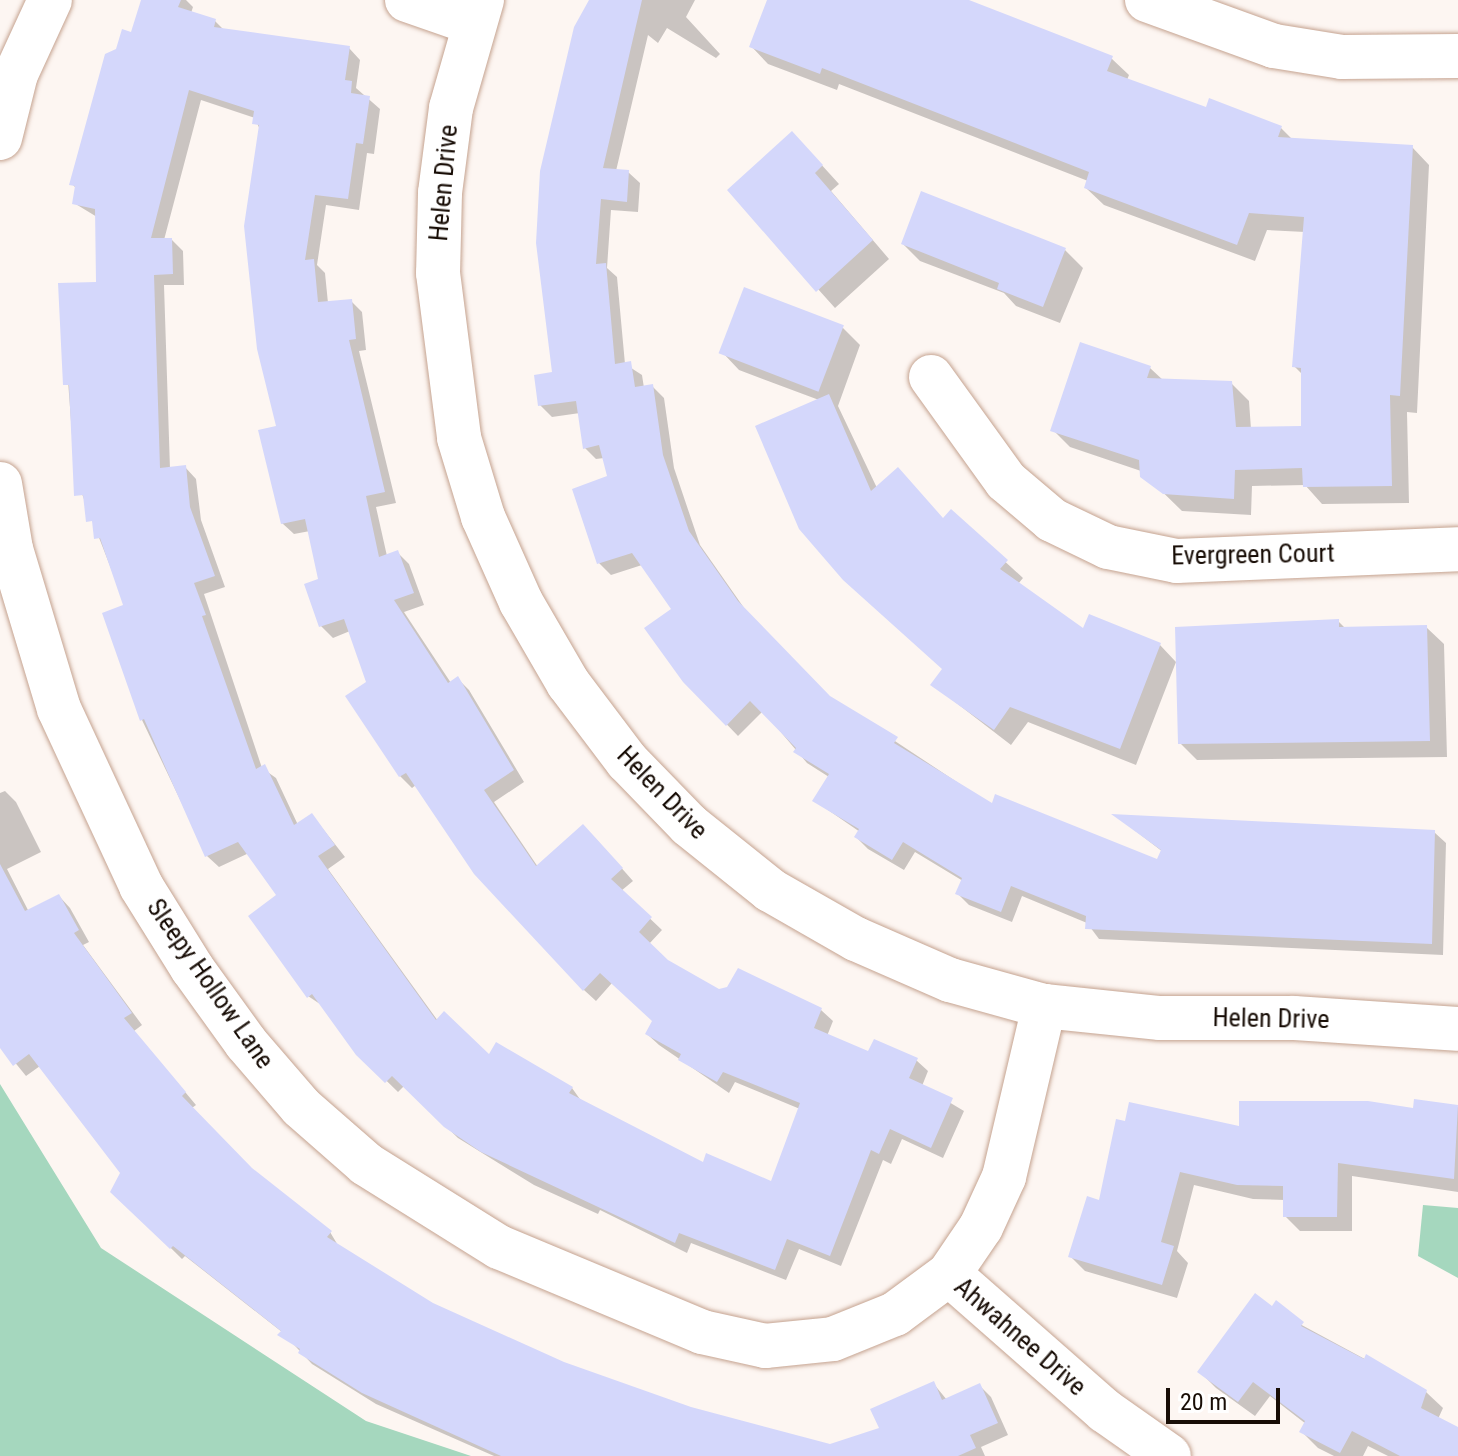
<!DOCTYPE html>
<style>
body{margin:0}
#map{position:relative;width:1458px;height:1456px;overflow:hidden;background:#fdf6f2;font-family:"Roboto Condensed",sans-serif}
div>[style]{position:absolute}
.forest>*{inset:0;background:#a5d7be}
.shadow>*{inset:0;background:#0003}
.building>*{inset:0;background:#d4d7fb;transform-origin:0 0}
.roads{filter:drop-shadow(0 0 2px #c5a390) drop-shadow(0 0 2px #c5a390)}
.minor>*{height:44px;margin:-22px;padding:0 22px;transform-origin:22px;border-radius:22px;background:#fff}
span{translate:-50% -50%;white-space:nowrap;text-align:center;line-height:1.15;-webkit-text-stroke:6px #fff;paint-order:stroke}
.street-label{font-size:26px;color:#180d06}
.scale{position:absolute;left:1166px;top:1388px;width:114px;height:36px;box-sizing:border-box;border:4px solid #180d06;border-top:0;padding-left:10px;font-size:24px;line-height:28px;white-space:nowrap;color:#180d06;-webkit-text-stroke:6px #fff;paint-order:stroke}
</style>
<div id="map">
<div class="forest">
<i style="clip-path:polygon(0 1084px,101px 1248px,366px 1421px,471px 1456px,0 1456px)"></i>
<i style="clip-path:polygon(1423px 1205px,1458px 1208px,1458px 1278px,1418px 1256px)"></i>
</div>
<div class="shadow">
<i style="clip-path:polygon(evenodd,143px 0,186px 0,193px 7px,191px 13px,215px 21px,224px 30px,349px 48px,360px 60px,356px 88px,380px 109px,374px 154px,367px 153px,359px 210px,326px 205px,317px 265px,325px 273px,328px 303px,351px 301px,362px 312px,366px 350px,359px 351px,396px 503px,376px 507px,387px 556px,398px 553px,409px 564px,424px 605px,404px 612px,451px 683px,458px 679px,469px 690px,524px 782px,494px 802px,538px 867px,595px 838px,633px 881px,621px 891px,662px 930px,649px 944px,667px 961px,719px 991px,821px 1010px,833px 1021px,827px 1036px,869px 1054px,916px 1060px,928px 1071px,922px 1086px,964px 1111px,943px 1158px,902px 1139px,891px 1164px,883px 1160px,841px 1266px,799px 1249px,786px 1280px,691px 1243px,687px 1253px,600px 1210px,598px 1214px,534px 1185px,458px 1138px,404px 1086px,398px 1092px,358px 1053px,323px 1006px,308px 996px,279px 896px,249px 853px,219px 867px,207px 856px,142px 720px,126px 607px,75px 476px,61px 285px,98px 284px,97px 217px,74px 203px,77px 189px,72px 184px,118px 51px,132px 35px,143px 0,201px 100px,255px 118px,260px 130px,282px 523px,294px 534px,310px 531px,320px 580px,321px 626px,333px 638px,350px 631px,400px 776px,412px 788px,416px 785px,476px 873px,584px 990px,596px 1001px,612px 983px,654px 1021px,647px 1034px,659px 1045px,729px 1093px,735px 1082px,800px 1109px,772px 1183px,704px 1165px,582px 1102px,572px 1088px,489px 1057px,438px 1021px,328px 869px,345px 857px,312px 815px,298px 825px,276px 778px,262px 768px,204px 594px,225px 587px,201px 520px,196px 479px,185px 467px,170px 469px,164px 285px,184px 285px,183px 251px,172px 240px,164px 240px,201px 100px)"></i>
<i style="clip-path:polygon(592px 0,695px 0,686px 17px,720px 54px,716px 58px,667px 28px,658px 43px,648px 35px,616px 171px,628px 172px,640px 183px,638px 212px,611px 210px,607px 268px,617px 277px,625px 364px,642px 375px,644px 388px,652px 386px,664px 398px,674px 468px,700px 545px,749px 615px,830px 698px,993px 806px,1158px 861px,1163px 852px,1116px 816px,1434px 832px,1446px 843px,1443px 955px,1099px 939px,1087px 923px,1022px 896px,1012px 922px,969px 905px,958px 894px,963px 881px,915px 852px,904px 870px,868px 849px,856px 837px,860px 832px,815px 801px,829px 777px,807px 763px,763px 711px,738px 736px,685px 681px,674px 609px,642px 565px,611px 575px,599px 563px,575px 490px,610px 478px,604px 458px,596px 459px,585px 448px,580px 413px,552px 417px,540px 405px,554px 374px)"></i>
<i style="clip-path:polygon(769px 0,965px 0,1111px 58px,1129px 75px,1127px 80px,1207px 109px,1281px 128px,1293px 140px,1412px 147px,1429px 165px,1417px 413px,1407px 412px,1409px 503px,1322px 504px,1305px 485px,1252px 486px,1251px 515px,1182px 511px,1141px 471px,1070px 447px,1053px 430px,1150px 368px,1164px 381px,1231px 383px,1249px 401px,1251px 429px,1303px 428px,1303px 375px,1294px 366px,1305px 232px,1267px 230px,1255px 261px,1104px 205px,1086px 188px,1088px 181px,839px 84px,837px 90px,768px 64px,751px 46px)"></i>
<i style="clip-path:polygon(809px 151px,839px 184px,831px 191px,889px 259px,835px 308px,730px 191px)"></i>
<i style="clip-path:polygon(923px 194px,1065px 250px,1083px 268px,1060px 323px,1016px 306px,1004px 293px,920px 261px,903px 244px)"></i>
<i style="clip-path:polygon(843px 328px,860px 345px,838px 406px,877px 488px,944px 520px,951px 512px,1023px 578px,1018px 584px,1084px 631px,1160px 645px,1176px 662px,1136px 765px,1028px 722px,1011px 745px,933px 685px,944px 669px,819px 400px,739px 370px,722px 352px)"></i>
<i style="clip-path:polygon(1338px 621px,1346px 629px,1426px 627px,1444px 644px,1447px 757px,1197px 760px,1180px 743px)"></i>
<i style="clip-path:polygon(5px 791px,16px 802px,41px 852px,7px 869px,29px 912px,59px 896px,70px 908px,89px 942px,83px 945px,142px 1025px,134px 1031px,196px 1105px,192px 1108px,252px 1171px,330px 1232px,339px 1247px,432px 1305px,563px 1364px,691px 1409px,830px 1447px,882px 1429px,933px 1383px,947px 1400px,980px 1386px,991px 1397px,1008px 1435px,981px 1447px,985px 1456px,494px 1456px,376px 1404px,312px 1364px,282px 1332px,185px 1256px,182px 1259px,113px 1191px,122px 1173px,40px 1066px,26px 1076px,0 1044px,0 793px)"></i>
<i style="clip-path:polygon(1415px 1101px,1458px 1107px,1458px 1192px,1352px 1176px,1352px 1231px,1300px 1231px,1285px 1216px,1285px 1200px,1253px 1199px,1194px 1185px,1177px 1251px,1188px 1263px,1177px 1298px,1085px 1271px,1070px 1256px,1100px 1202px,1241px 1129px,1415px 1110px)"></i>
<i style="clip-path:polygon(1272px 1309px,1426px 1392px,1443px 1408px,1438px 1419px,1458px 1429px,1458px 1456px,1388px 1456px,1368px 1446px,1363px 1456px,1334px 1456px,1318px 1448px,1302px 1432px,1306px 1424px,1270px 1396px,1255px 1416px,1216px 1388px,1199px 1371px)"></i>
</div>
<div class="building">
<i style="clip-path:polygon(evenodd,141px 0,181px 0,178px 7px,216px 19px,214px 27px,350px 46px,345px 80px,352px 81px,351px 93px,370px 96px,363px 144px,356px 143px,348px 199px,315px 195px,305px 260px,314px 259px,318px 302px,352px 299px,356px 339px,349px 340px,385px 492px,366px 496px,379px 557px,398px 550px,414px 593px,394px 600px,448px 683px,458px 676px,514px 770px,484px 790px,536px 866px,583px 824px,623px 868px,611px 879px,652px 917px,639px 932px,668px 960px,719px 989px,727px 987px,738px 968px,822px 1008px,814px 1028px,868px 1051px,874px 1039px,918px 1058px,909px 1078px,953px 1098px,931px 1148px,890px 1129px,879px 1154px,871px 1150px,830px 1256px,787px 1239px,775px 1270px,679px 1233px,675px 1243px,481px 1152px,444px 1127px,392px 1076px,385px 1083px,356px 1055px,312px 994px,307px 998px,248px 916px,276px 895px,238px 842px,205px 857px,144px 719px,140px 721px,102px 613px,123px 605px,100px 538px,94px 539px,92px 521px,86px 522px,83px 495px,74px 496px,69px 385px,63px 385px,58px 283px,96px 282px,95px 209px,72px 204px,75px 186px,69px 185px,105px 54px,116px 49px,122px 29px,131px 32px,141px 0,189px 90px,254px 111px,252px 124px,259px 125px,244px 226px,257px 349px,276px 426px,258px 430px,281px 524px,305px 519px,318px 579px,304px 584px,319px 627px,344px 619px,366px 682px,345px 696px,399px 777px,406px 773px,474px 874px,583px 991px,600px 973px,652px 1021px,645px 1034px,681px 1054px,678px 1060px,717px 1082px,723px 1072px,800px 1103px,771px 1181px,706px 1153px,703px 1162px,569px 1093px,573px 1087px,496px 1042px,489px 1054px,444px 1011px,436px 1020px,318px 856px,335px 845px,312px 813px,294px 825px,265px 764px,256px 769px,202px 616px,206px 615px,194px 583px,215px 576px,190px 507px,186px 465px,160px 468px,154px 275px,173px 274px,172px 238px,151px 238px,189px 90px)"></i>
<i style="clip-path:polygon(589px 0,642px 0,603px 168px,629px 170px,627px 202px,601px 199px,596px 264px,606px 263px,615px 364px,631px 361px,635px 387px,653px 384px,663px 455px,689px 531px,738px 601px,830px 696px,898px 737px,894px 743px,992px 803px,995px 794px,1157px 859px,1161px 850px,1111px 814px,1435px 830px,1432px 944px,1085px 929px,1086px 916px,1011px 886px,1001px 912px,955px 894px,962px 878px,903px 842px,892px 860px,854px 837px,859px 829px,812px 801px,829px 774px,793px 752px,796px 748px,750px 701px,726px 726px,683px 682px,644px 628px,671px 609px,632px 553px,597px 564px,572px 489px,607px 476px,599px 445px,583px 449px,576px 401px,538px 406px,534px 375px,552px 372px,536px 243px,540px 171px,574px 27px)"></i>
<i style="clip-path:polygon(767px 0,969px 0,1113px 56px,1107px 71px,1206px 107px,1209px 98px,1282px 126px,1278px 137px,1413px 145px,1400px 396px,1390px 395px,1392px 486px,1303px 487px,1302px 468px,1235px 470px,1234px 499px,1163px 494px,1140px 477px,1139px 460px,1050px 431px,1080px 342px,1151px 366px,1147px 378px,1232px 381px,1236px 427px,1301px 426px,1301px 368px,1292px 367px,1304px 217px,1249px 213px,1237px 245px,1084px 188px,1089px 172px,822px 68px,820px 74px,749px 47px)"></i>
<i style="clip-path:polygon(792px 131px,823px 165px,815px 173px,873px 240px,816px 292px,727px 190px)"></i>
<i style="clip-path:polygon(921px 191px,1066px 248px,1043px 307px,997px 289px,999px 283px,901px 244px)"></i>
<i style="left:744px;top:287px;width:107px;height:71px;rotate:21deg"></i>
<i style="clip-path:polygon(829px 394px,871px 491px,898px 467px,943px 518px,951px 509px,1008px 560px,1000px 569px,1083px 628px,1089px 614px,1161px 643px,1120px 749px,1010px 707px,994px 730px,930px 685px,942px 669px,843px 580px,799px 529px,755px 426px)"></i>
<i style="clip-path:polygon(1339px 619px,1339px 627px,1427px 625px,1430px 741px,1178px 744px,1175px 627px)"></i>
<i style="clip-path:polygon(0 864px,25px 911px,59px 894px,79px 930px,74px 933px,132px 1013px,124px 1018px,186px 1092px,182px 1096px,252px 1168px,332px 1231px,327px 1237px,433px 1303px,564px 1362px,691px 1407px,830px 1444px,879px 1428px,870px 1409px,934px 1381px,942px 1400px,980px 1383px,998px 1423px,970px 1435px,976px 1448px,958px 1456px,501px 1456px,362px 1393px,298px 1353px,300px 1349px,277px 1335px,281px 1331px,173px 1246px,170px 1249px,110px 1192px,120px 1173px,29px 1054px,13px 1066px,0 1048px)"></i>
<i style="clip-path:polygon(1414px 1099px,1458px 1105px,1454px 1179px,1338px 1163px,1337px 1217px,1283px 1217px,1283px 1186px,1237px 1185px,1180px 1172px,1161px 1242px,1174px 1246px,1162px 1285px,1068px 1257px,1087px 1196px,1099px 1200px,1116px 1119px,1125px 1121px,1129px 1102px,1239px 1126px,1239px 1101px,1368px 1101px,1413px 1108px)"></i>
<i style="clip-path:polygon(1255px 1293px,1272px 1306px,1276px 1300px,1304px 1322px,1301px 1326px,1364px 1359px,1366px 1354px,1427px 1390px,1421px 1408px,1458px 1427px,1458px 1456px,1400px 1456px,1352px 1431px,1340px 1453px,1299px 1432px,1305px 1421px,1253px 1382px,1238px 1402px,1197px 1372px)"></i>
</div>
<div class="roads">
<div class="minor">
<i style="left:407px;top:0;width:70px;rotate:19.2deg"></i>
<i style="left:482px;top:0;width:112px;rotate:106deg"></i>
<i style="left:451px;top:108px;width:86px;rotate:97.4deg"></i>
<i style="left:440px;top:193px;width:80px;rotate:91.4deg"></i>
<i style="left:438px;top:273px;width:166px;rotate:82.7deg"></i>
<i style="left:459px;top:438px;width:83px;rotate:73.1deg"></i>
<i style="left:483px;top:517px;width:93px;rotate:65.9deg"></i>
<i style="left:521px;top:602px;width:94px;rotate:59.9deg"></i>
<i style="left:568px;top:683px;width:98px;rotate:52.9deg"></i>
<i style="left:627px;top:761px;width:89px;rotate:45.9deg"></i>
<i style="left:689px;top:825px;width:104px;rotate:38.7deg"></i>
<i style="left:770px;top:890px;width:99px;rotate:29.7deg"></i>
<i style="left:856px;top:939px;width:103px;rotate:23.6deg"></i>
<i style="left:950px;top:980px;width:98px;rotate:15.5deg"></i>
<i style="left:1044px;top:1006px;width:117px;rotate:5.9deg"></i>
<i style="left:1160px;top:1018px;width:134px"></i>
<i style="left:1294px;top:1018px;width:164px;rotate:3.8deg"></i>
<i style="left:1147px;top:0;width:135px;rotate:19.9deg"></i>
<i style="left:1274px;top:46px;width:69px;rotate:9.2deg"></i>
<i style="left:1342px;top:57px;width:116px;rotate:-0.5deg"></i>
<i style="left:0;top:138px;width:66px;rotate:-76deg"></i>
<i style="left:16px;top:74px;width:81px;rotate:-65.3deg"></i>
<i style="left:931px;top:377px;width:128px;rotate:54.2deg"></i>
<i style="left:1006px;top:481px;width:60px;rotate:40.3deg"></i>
<i style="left:1052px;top:520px;width:62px;rotate:25.7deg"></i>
<i style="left:1108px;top:547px;width:70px;rotate:11.5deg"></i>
<i style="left:1177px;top:561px;width:281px;rotate:-2.4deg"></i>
<i style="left:0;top:484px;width:66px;rotate:80.4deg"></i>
<i style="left:11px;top:549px;width:167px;rotate:73.3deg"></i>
<i style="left:59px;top:709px;width:195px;rotate:65.1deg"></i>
<i style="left:141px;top:886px;width:97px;rotate:58.1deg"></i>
<i style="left:192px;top:968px;width:92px;rotate:54.2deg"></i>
<i style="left:246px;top:1043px;width:84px;rotate:49.3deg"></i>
<i style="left:301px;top:1107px;width:86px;rotate:41.2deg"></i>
<i style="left:366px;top:1164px;width:157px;rotate:32deg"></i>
<i style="left:499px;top:1247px;width:220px;rotate:22.7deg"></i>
<i style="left:702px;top:1332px;width:65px;rotate:12.5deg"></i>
<i style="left:765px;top:1346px;width:68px;rotate:-5.9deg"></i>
<i style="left:833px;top:1339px;width:67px;rotate:-22deg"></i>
<i style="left:895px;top:1314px;width:67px;rotate:-36.5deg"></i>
<i style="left:949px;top:1274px;width:57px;rotate:-55.8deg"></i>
<i style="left:981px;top:1227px;width:55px;rotate:-65.3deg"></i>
<i style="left:1004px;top:1177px;width:176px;rotate:-76.8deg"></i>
<i style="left:949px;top:1274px;width:208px;rotate:41.3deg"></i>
<i style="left:1105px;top:1411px;width:78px;rotate:35.1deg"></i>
</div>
</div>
<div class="street-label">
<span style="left:444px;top:183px;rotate:-85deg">Helen Drive</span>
<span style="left:1253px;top:555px;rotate:-1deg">Evergreen Court</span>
<span style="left:662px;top:793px;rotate:46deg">Helen Drive</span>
<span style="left:210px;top:984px;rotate:55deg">Sleepy Hollow Lane</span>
<span style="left:1271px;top:1019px;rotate:1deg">Helen Drive</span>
<span style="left:1020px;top:1337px;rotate:41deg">Ahwahnee Drive</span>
</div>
<div class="scale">20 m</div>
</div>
